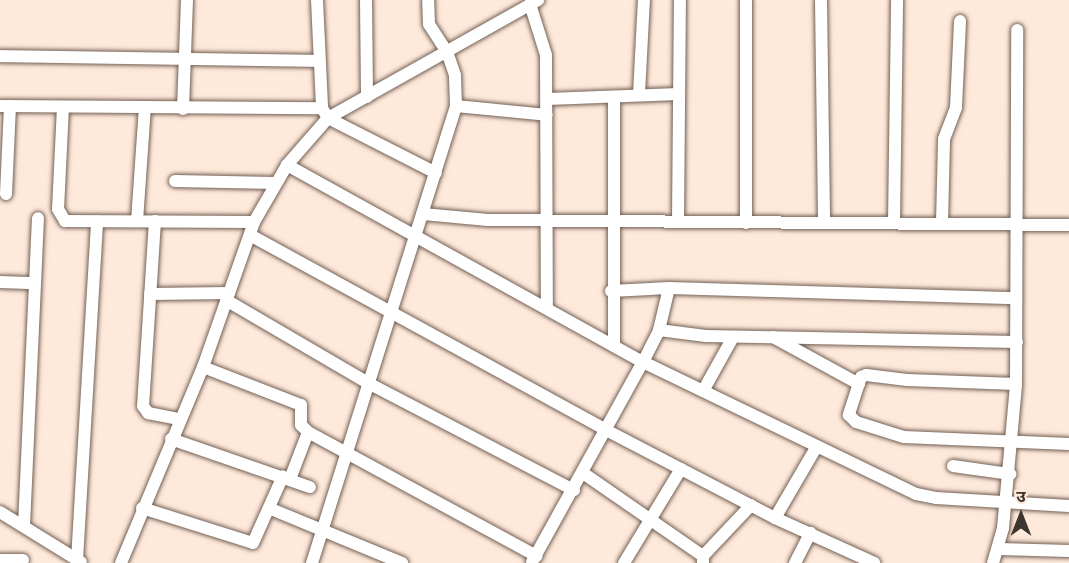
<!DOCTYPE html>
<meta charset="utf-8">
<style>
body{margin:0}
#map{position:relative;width:1069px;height:563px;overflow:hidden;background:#fee9da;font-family:Signika,"Noto Sans Devanagari",sans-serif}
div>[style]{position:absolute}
.roads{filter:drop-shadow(0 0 2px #726054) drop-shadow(0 0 2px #726054)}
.minor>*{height:12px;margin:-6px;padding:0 6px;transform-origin:6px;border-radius:6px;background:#fff}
span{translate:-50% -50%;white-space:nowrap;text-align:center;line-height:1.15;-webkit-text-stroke:5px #fee9da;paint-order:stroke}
.north{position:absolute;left:991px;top:485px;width:60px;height:60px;-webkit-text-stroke:4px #fee9da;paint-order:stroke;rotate:0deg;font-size:16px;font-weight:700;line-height:24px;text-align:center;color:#3d352f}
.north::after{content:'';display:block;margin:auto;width:21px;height:27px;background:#3d352f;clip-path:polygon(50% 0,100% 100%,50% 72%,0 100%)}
</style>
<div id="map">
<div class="roads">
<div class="minor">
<i style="left:317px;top:0;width:108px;rotate:87.3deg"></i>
<i style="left:366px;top:0;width:97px;rotate:89.4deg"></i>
<i style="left:821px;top:0;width:221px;rotate:89.2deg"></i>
<i style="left:530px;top:4px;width:53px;rotate:72.6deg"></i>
<i style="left:546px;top:55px;width:253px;rotate:89.8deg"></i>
<i style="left:0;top:56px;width:319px;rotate:0.9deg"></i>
<i style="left:639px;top:94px;width:94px;rotate:-87deg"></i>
<i style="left:547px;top:99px;width:132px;rotate:-2.2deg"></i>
<i style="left:0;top:106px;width:322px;rotate:0.4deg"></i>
<i style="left:322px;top:108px;width:12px;rotate:59deg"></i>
<i style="left:328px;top:118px;width:121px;rotate:27deg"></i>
<i style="left:456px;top:106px;width:91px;rotate:5.6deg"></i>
<i style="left:63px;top:107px;width:102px;rotate:92.8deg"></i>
<i style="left:58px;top:209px;width:14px;rotate:60deg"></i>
<i style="left:65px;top:221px;width:189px;rotate:0.3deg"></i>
<i style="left:183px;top:109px;width:109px;rotate:-87.9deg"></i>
<i style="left:287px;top:165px;width:407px;rotate:29deg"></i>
<i style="left:643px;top:362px;width:303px;rotate:25.8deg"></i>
<i style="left:916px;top:494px;width:20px;rotate:11deg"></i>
<i style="left:936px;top:498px;width:133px;rotate:3.4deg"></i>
<i style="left:175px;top:181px;width:100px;rotate:1.1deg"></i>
<i style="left:6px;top:194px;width:88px;rotate:-87.4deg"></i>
<i style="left:423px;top:214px;width:65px;rotate:5.3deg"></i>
<i style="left:488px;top:220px;width:581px;rotate:0.49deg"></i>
<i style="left:137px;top:221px;width:114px;rotate:-86deg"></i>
<i style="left:155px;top:221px;width:185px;rotate:93.7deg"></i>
<i style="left:143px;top:406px;width:9px;rotate:54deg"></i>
<i style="left:148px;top:413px;width:33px;rotate:11deg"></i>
<i style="left:678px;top:221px;width:221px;rotate:-89.5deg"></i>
<i style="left:894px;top:222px;width:222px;rotate:-89.2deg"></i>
<i style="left:746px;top:223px;width:223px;rotate:-90deg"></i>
<i style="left:942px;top:223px;width:84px;rotate:-88.6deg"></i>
<i style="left:944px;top:139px;width:34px;rotate:-69deg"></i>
<i style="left:956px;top:107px;width:86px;rotate:-87.3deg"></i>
<i style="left:250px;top:235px;width:406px;rotate:28.7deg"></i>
<i style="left:606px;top:430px;width:191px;rotate:27.5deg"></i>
<i style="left:775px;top:518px;width:109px;rotate:24.4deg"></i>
<i style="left:0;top:282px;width:35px;rotate:2deg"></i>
<i style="left:611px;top:291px;width:58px;rotate:-3deg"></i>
<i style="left:669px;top:288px;width:347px;rotate:1.7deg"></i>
<i style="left:150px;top:294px;width:79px;rotate:-0.7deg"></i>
<i style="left:226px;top:300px;width:167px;rotate:30.3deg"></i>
<i style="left:370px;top:384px;width:230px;rotate:27.5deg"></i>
<i style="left:659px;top:330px;width:47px;rotate:7.3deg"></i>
<i style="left:706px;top:336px;width:311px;rotate:1.1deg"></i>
<i style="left:773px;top:337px;width:98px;rotate:28.7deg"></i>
<i style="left:614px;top:346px;width:249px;rotate:-90deg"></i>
<i style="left:203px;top:367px;width:105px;rotate:21.2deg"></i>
<i style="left:301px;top:405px;width:20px;rotate:90deg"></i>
<i style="left:301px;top:425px;width:10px;rotate:45deg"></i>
<i style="left:308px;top:432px;width:260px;rotate:28.5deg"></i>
<i style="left:1016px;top:384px;width:109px;rotate:-177.9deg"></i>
<i style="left:907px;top:380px;width:41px;rotate:-173deg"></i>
<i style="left:866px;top:375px;width:5px;rotate:158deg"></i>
<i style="left:861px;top:377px;width:40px;rotate:108deg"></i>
<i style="left:849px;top:415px;width:10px;rotate:45deg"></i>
<i style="left:856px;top:422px;width:50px;rotate:17.4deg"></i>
<i style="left:904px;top:437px;width:165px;rotate:2.4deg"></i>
<i style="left:703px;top:391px;width:62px;rotate:-60.9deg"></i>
<i style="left:171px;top:439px;width:147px;rotate:19.1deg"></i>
<i style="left:953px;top:466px;width:58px;rotate:8deg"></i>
<i style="left:583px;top:473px;width:146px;rotate:34.7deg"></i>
<i style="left:703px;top:556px;width:7px;rotate:90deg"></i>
<i style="left:290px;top:479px;width:50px;rotate:-69deg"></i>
<i style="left:142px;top:508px;width:116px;rotate:17.5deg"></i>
<i style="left:253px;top:543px;width:73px;rotate:-65.9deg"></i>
<i style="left:271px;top:509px;width:142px;rotate:22.4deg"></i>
<i style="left:0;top:512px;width:95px;rotate:31.7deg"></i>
<i style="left:775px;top:518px;width:83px;rotate:-59.7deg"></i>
<i style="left:24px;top:526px;width:308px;rotate:-87.4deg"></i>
<i style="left:1000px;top:549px;width:69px;rotate:1.7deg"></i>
<i style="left:703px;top:556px;width:70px;rotate:-46.7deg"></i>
<i style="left:0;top:560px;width:23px"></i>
<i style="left:77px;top:560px;width:339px;rotate:-86.6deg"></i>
<i style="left:532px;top:562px;width:229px;rotate:-61deg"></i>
<i style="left:643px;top:362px;width:36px;rotate:-63deg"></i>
<i style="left:659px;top:330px;width:43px;rotate:-76.6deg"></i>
<i style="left:121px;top:563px;width:212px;rotate:-67.3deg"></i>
<i style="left:203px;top:367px;width:154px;rotate:-70.6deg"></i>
<i style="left:254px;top:222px;width:66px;rotate:-59.9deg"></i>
<i style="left:287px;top:165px;width:62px;rotate:-48.9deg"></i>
<i style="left:328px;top:118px;width:241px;rotate:-29.3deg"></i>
<i style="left:312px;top:563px;width:479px;rotate:-72.5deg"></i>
<i style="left:456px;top:106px;width:31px;rotate:-92deg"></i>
<i style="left:455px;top:75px;width:24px;rotate:-109deg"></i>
<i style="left:447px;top:52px;width:33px;rotate:-123deg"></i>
<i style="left:429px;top:24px;width:24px;rotate:-92deg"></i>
<i style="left:624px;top:563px;width:110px;rotate:-58.8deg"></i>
<i style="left:795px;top:563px;width:34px;rotate:-63deg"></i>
<i style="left:993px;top:563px;width:36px;rotate:-74deg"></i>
<i style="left:1003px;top:528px;width:145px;rotate:-84.8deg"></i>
<i style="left:1016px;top:384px;width:354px;rotate:-89.8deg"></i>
</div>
</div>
<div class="north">उ</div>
</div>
